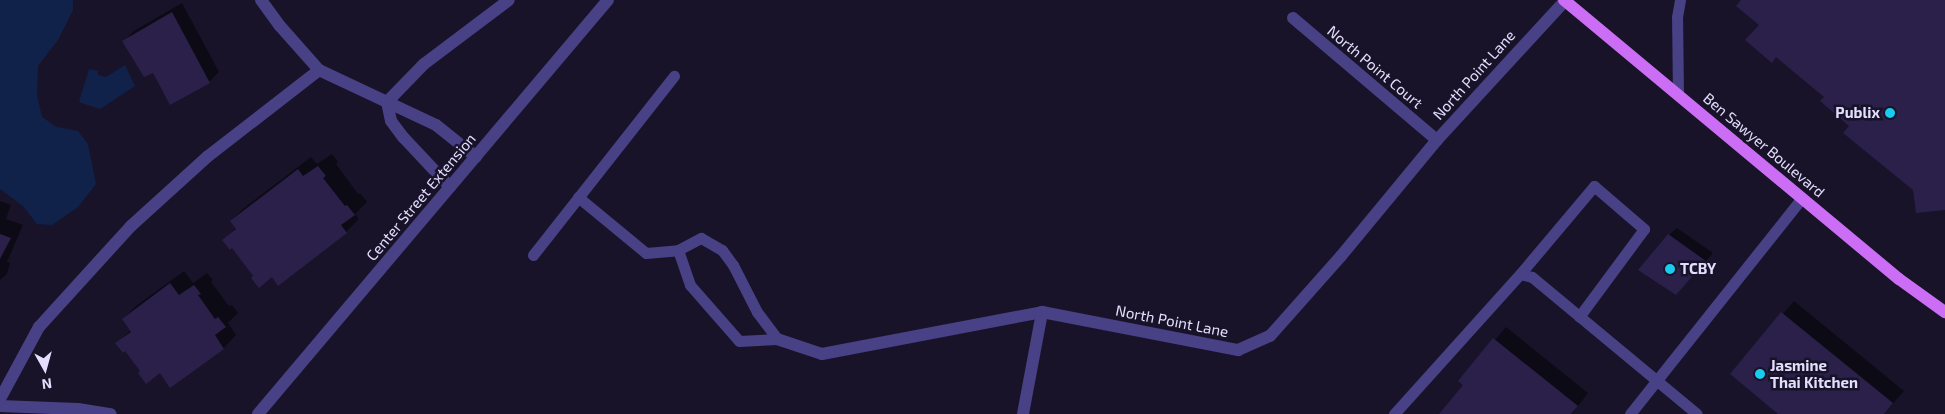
<!DOCTYPE html>
<style>
body{margin:0}
#map{position:relative;width:1945px;height:414px;overflow:hidden;background:#181329;font-family:"Exo 2",sans-serif}
div>[style]{position:absolute}
.water>*{inset:0;background:#11224a}
.shadow>*{inset:0;background:#0007}
.building>*{inset:0;background:#2b2049}
.service>*{height:11px;margin:-5.5px;padding:0 5.5px;transform-origin:5.5px;border-radius:5.5px;background:#484185}
.minor>*{height:12px;margin:-6px;padding:0 6px;transform-origin:6px;border-radius:6px;background:#484185}
.primary>*{height:12px;margin:-6px;padding:0 6px;transform-origin:6px;border-radius:6px;background:#cb6df5}
.dots>*{width:14px;height:14px;translate:-50% -50%;box-sizing:border-box;border:2px solid #181329;border-radius:50%}
span{translate:-50% -50%;white-space:nowrap;text-align:center;line-height:1.15;-webkit-text-stroke:5px #181329;paint-order:stroke}
.street-label{font-size:15px;color:#e3defd}
.poi-label{font-size:15px;color:#e3defd;font-weight:700}
.right{translate:-100% -50%;text-align:right}
.left{translate:0 -50%;text-align:left}
.north{position:absolute;left:20px;top:344px;width:50px;height:50px;-webkit-text-stroke:4px #181329;paint-order:stroke;rotate:173deg;font-size:14px;font-weight:700;line-height:20px;text-align:center;color:#e3defd}
.north::after{content:'';display:block;margin:auto;width:18px;height:22px;background:#e3defd;clip-path:polygon(50% 0,100% 100%,50% 72%,0 100%)}
</style>
<div id="map">
<div class="water">
<i style="clip-path:polygon(0 0,73px 0,73px 10px,58px 40px,38px 66px,37px 95px,42px 117px,57px 127px,78px 131px,88px 144px,96px 184px,78px 207px,52px 225px,37px 224px,23px 206px,0 189px)"></i>
<i style="clip-path:polygon(125px 65px,135px 86px,100px 109px,79px 102px,89px 69px,98px 71px,98px 75px,106px 77px)"></i>
</div>
<div class="shadow">
<i style="clip-path:polygon(182px 3px,219px 72px,209px 82px,153px 71px,124px 41px,134px 31px)"></i>
<i style="clip-path:polygon(332px 154px,338px 162px,336px 164px,358px 194px,360px 193px,367px 202px,355px 214px,359px 219px,346px 232px,273px 276px,255px 276px,232px 247px,224px 240px,237px 227px,231px 221px,244px 208px,311px 157px,317px 164px)"></i>
<i style="clip-path:polygon(0 201px,11px 205px,6px 219px,23px 225px,7px 262px,10px 263px,7px 274px,0 280px)"></i>
<i style="clip-path:polygon(1677px 228px,1713px 253px,1684px 286px,1669px 235px)"></i>
<i style="clip-path:polygon(184px 271px,193px 283px,207px 273px,213px 280px,211px 282px,229px 306px,232px 305px,238px 313px,228px 323px,236px 335px,224px 348px,171px 386px,160px 372px,142px 371px,126px 350px,117px 343px,131px 330px,123px 319px,136px 306px)"></i>
<i style="clip-path:polygon(1794px 301px,1904px 391px,1884px 414px,1780px 414px,1731px 374px)"></i>
<i style="clip-path:polygon(1506px 327px,1588px 393px,1572px 414px,1441px 414px,1464px 385px,1460px 381px)"></i>
</div>
<div class="building">
<i style="clip-path:polygon(1741px 0,1945px 0,1945px 210px,1916px 213px,1913px 190px,1843px 133px,1849px 126px,1820px 101px,1824px 97px,1776px 57px,1772px 63px,1745px 40px,1759px 25px,1736px 6px)"></i>
<i style="clip-path:polygon(172px 12px,210px 83px,170px 105px,153px 73px,144px 77px,122px 41px)"></i>
<i style="clip-path:polygon(318px 166px,326px 176px,323px 178px,345px 206px,347px 205px,355px 215px,341px 225px,347px 233px,278px 286px,272px 277px,259px 288px,251px 278px,253px 276px,232px 248px,230px 250px,222px 240px,236px 229px,230px 221px,298px 169px,303px 176px)"></i>
<i style="clip-path:polygon(0 234px,11px 238px,0 259px)"></i>
<i style="clip-path:polygon(1668px 234px,1706px 261px,1676px 295px,1638px 270px)"></i>
<i style="clip-path:polygon(170px 283px,179px 295px,194px 285px,201px 294px,198px 295px,215px 319px,218px 317px,226px 327px,215px 335px,224px 349px,170px 388px,160px 373px,146px 384px,138px 373px,140px 371px,125px 351px,123px 353px,115px 343px,131px 332px,122px 319px)"></i>
<i style="clip-path:polygon(1781px 312px,1893px 403px,1884px 414px,1778px 414px,1730px 374px)"></i>
<i style="clip-path:polygon(1493px 338px,1578px 406px,1571px 414px,1439px 414px,1463px 385px,1458px 381px)"></i>
</div>
<div class="service">
<i style="left:1678px;top:95px;width:78px;rotate:-90.7deg"></i>
<i style="left:1677px;top:17px;width:17px;rotate:-80deg"></i>
<i style="left:578px;top:197px;width:88px;rotate:39.5deg"></i>
<i style="left:646px;top:253px;width:32px;rotate:-5deg"></i>
<i style="left:678px;top:250px;width:26px;rotate:-28deg"></i>
<i style="left:701px;top:238px;width:24px;rotate:30deg"></i>
<i style="left:722px;top:250px;width:19px;rotate:54deg"></i>
<i style="left:733px;top:265px;width:53px;rotate:62.9deg"></i>
<i style="left:757px;top:312px;width:34px;rotate:53deg"></i>
<i style="left:678px;top:250px;width:37px;rotate:71deg"></i>
<i style="left:690px;top:285px;width:74px;rotate:48.8deg"></i>
<i style="left:739px;top:341px;width:38px;rotate:-3deg"></i>
<i style="left:533px;top:255px;width:228px;rotate:-51.8deg"></i>
<i style="left:1520px;top:274px;width:115px;rotate:-49.9deg"></i>
<i style="left:1594px;top:186px;width:66px;rotate:40.7deg"></i>
<i style="left:1644px;top:229px;width:109px;rotate:126.5deg"></i>
<i style="left:1394px;top:414px;width:188px;rotate:-48deg"></i>
<i style="left:1520px;top:274px;width:12px;rotate:14deg"></i>
<i style="left:1532px;top:277px;width:214px;rotate:39.7deg"></i>
<i style="left:1630px;top:414px;width:276px;rotate:-51.5deg"></i>
</div>
<div class="minor">
<i style="left:261px;top:0;width:32px;rotate:54deg"></i>
<i style="left:280px;top:26px;width:59px;rotate:48.4deg"></i>
<i style="left:319px;top:70px;width:129px;rotate:25.2deg"></i>
<i style="left:436px;top:125px;width:51px;rotate:38.7deg"></i>
<i style="left:1293px;top:18px;width:189px;rotate:40.3deg"></i>
<i style="left:387px;top:102px;width:53px;rotate:-45.8deg"></i>
<i style="left:424px;top:64px;width:106px;rotate:-37deg"></i>
<i style="left:387px;top:102px;width:19px;rotate:78deg"></i>
<i style="left:391px;top:121px;width:21px;rotate:53deg"></i>
<i style="left:404px;top:138px;width:67px;rotate:46.8deg"></i>
<i style="left:777px;top:339px;width:47px;rotate:18.4deg"></i>
<i style="left:822px;top:354px;width:224px;rotate:-10.8deg"></i>
<i style="left:1042px;top:312px;width:200px;rotate:11deg"></i>
<i style="left:1238px;top:350px;width:35px;rotate:-24deg"></i>
<i style="left:1270px;top:336px;width:107px;rotate:-48.4deg"></i>
<i style="left:1341px;top:256px;width:151px;rotate:-50.4deg"></i>
<i style="left:1437px;top:140px;width:189px;rotate:-47.4deg"></i>
<i style="left:0;top:399px;width:82px;rotate:-61.6deg"></i>
<i style="left:39px;top:327px;width:137px;rotate:-47.7deg"></i>
<i style="left:131px;top:226px;width:103px;rotate:-42.2deg"></i>
<i style="left:207px;top:157px;width:142px;rotate:-37.8deg"></i>
<i style="left:0;top:406px;width:78px;rotate:2.2deg"></i>
<i style="left:78px;top:409px;width:33px;rotate:9deg"></i>
<i style="left:258px;top:414px;width:542px;rotate:-49.79deg"></i>
<i style="left:1023px;top:414px;width:104px;rotate:-79.4deg"></i>
</div>
<div class="primary">
<i style="left:1564px;top:0;width:436px;rotate:39.8deg"></i>
<i style="left:1899px;top:279px;width:57px;rotate:35.7deg"></i>
</div>
<div class="dots">
<i style="left:1890px;top:113px;background:#18cbef"></i>
<i style="left:1670px;top:269px;background:#18cbef"></i>
<i style="left:1760px;top:374px;background:#18cbef"></i>
</div>
<div class="street-label">
<span style="left:1375px;top:67px;rotate:40deg">North Point Court</span>
<span style="left:1474px;top:75px;rotate:-48deg">North Point Lane</span>
<span style="left:1764px;top:145px;rotate:40deg">Ben Sawyer Boulevard</span>
<span style="left:421px;top:197px;rotate:-50deg">Center Street Extension</span>
<span style="left:1172px;top:321px;rotate:11deg">North Point Lane</span>
</div>
<div class="poi-label">
<span class="right" style="left:1880px;top:113px">Publix</span>
<span class="left" style="left:1680px;top:269px">TCBY</span>
<span class="left" style="left:1770px;top:374px">Jasmine<br>Thai Kitchen</span>
</div>
<div class="north">N</div>
</div>
